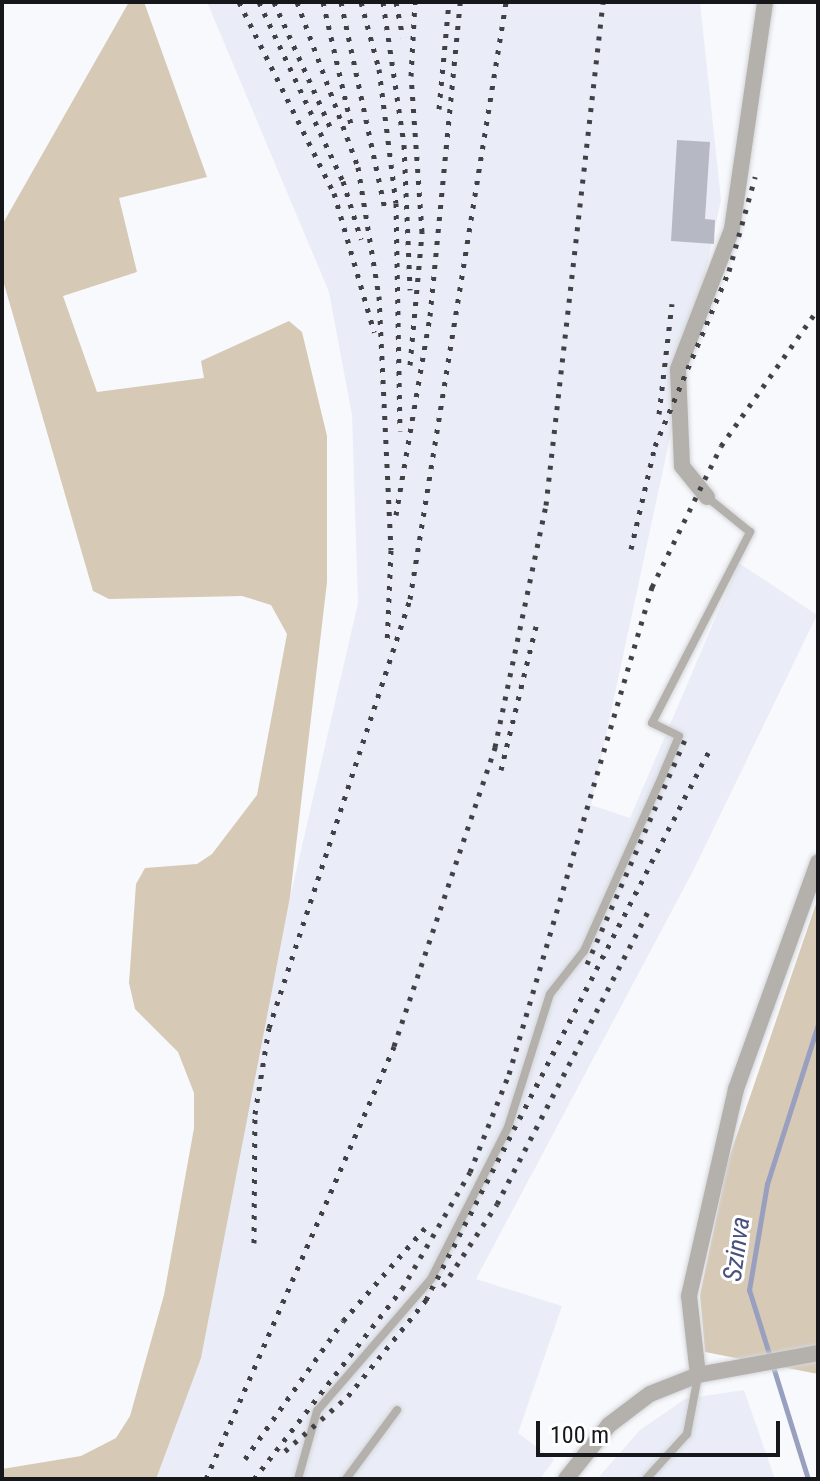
<!DOCTYPE html>
<style>
body{margin:0}
#map{position:relative;width:820px;height:1481px;overflow:hidden;background:#f8f9fd;font-family:"Roboto Condensed",sans-serif}
div>[style]{position:absolute}
.built>*{inset:0;background:#eaedf7}
.green>*{inset:0;background:#d6c9b5}
.stream>*{height:5px;margin:-2.5px;padding:0 2.5px;transform-origin:2.5px;border-radius:2.5px;background:#99a0bf}
.building>*{inset:0;background:#b6b9c3}
.roads{filter:drop-shadow(0 0 2px #d4d5d9) drop-shadow(0 0 2px #d4d5d9)}
.lane>*{height:8px;margin:-4px;padding:0 4px;transform-origin:4px;border-radius:4px;background:#b4b1ad}
.street>*{height:16px;margin:-8px;padding:0 8px;transform-origin:8px;border-radius:8px;background:#b4b1ad}
.rail>*{height:5px;margin-top:-2.5px;transform-origin:0;background:repeating-linear-gradient(90deg,#404144 0 4px,transparent 0 12px)}
span{translate:-50% -50%;white-space:nowrap;text-align:center;line-height:1.15;-webkit-text-stroke:6px #fff;paint-order:stroke}
.water-label{font-size:26px;color:#49517f;font-style:italic}
.frame{position:absolute;inset:0;border:4px solid #16171a;pointer-events:none}
.scale{position:absolute;left:536px;top:1421px;width:244px;height:36px;box-sizing:border-box;border:4px solid #16171a;border-top:0;padding-left:10px;font-size:24px;line-height:28px;white-space:nowrap;color:#16171a;-webkit-text-stroke:6px #fff;paint-order:stroke}
</style>
<div id="map">
<div class="built">
<i style="clip-path:polygon(207px 2px,700px 2px,721px 200px,591px 805px,630px 818px,739px 563px,817px 615px,693px 871px,476px 1279px,562px 1306px,518px 1433px,554px 1460px,540px 1479px,156px 1479px,358px 603px,352px 415px,329px 292px)"></i>
<i style="clip-path:polygon(744px 1390px,775px 1479px,597px 1479px,640px 1430px,685px 1399px)"></i>
</div>
<div class="green">
<i style="clip-path:polygon(129px 2px,144px 2px,207px 177px,119px 198px,137px 272px,63px 296px,97px 392px,204px 378px,201px 361px,289px 321px,302px 332px,327px 436px,327px 582px,290px 897px,201px 1358px,156px 1479px,2px 1479px,2px 1469px,81px 1456px,116px 1438px,130px 1416px,164px 1295px,194px 1128px,194px 1093px,178px 1052px,135px 1009px,129px 983px,136px 884px,145px 868px,197px 864px,212px 854px,257px 795px,287px 634px,271px 605px,242px 596px,109px 599px,93px 591px,2px 277px,2px 225px)"></i>
<i style="clip-path:polygon(818px 898px,818px 1374px,705px 1352px,700px 1295px,728px 1161px)"></i>
</div>
<div class="stream">
<i style="left:808px;top:1479px;width:198px;rotate:-107.3deg"></i>
<i style="left:749px;top:1290px;width:108px;rotate:-80.4deg"></i>
<i style="left:767px;top:1184px;width:168px;rotate:-72.3deg"></i>
</div>
<div class="building">
<i style="clip-path:polygon(677px 140px,710px 142px,705px 219px,715px 220px,714px 244px,671px 241px)"></i>
</div>
<div class="roads">
<div class="lane">
<i style="left:298px;top:1479px;width:71px;rotate:-74.4deg"></i>
<i style="left:317px;top:1411px;width:174px;rotate:-49.2deg"></i>
<i style="left:431px;top:1279px;width:170px;rotate:-63.1deg"></i>
<i style="left:508px;top:1127px;width:139px;rotate:-72.5deg"></i>
<i style="left:550px;top:994px;width:55px;rotate:-51.7deg"></i>
<i style="left:584px;top:951px;width:194px;rotate:-65.9deg"></i>
<i style="left:663px;top:774px;width:41px;rotate:-67.2deg"></i>
<i style="left:679px;top:736px;width:30px;rotate:-154deg"></i>
<i style="left:652px;top:723px;width:215px;rotate:-62.8deg"></i>
<i style="left:750px;top:532px;width:55px;rotate:-140.9deg"></i>
<i style="left:346px;top:1479px;width:86px;rotate:-53.5deg"></i>
<i style="left:646px;top:1479px;width:61px;rotate:-47.7deg"></i>
<i style="left:687px;top:1434px;width:59px;rotate:-79.3deg"></i>
</div>
<div class="street">
<i style="left:707px;top:497px;width:40px;rotate:-129deg"></i>
<i style="left:682px;top:466px;width:97px;rotate:-92.4deg"></i>
<i style="left:678px;top:369px;width:150px;rotate:-68.9deg"></i>
<i style="left:732px;top:229px;width:229px;rotate:-81.7deg"></i>
<i style="left:698px;top:1375px;width:80px;rotate:-96.5deg"></i>
<i style="left:689px;top:1296px;width:212px;rotate:-77.2deg"></i>
<i style="left:736px;top:1089px;width:241px;rotate:-70.1deg"></i>
<i style="left:566px;top:1479px;width:69px;rotate:-51.5deg"></i>
<i style="left:609px;top:1425px;width:51px;rotate:-37.1deg"></i>
<i style="left:650px;top:1394px;width:52px;rotate:-21.6deg"></i>
<i style="left:698px;top:1375px;width:122px;rotate:-10.4deg"></i>
</div>
</div>
<div class="rail">
<i style="left:239px;top:2px;width:213px;rotate:63.6deg"></i>
<i style="left:334px;top:193px;width:145px;rotate:73.9deg"></i>
<i style="left:259px;top:2px;width:198px;rotate:64.9deg"></i>
<i style="left:343px;top:181px;width:61px;rotate:72.8deg"></i>
<i style="left:274px;top:2px;width:141px;rotate:65.8deg"></i>
<i style="left:297px;top:2px;width:176px;rotate:69.7deg"></i>
<i style="left:358px;top:167px;width:131px;rotate:80.8deg"></i>
<i style="left:379px;top:296px;width:254px;rotate:87.3deg"></i>
<i style="left:391px;top:550px;width:95px;rotate:92.4deg"></i>
<i style="left:323px;top:2px;width:125px;rotate:77.1deg"></i>
<i style="left:341px;top:2px;width:212px;rotate:78deg"></i>
<i style="left:361px;top:2px;width:69px;rotate:75deg"></i>
<i style="left:379px;top:69px;width:135px;rotate:82.8deg"></i>
<i style="left:396px;top:203px;width:228px;rotate:89deg"></i>
<i style="left:383px;top:2px;width:145px;rotate:81.6deg"></i>
<i style="left:404px;top:145px;width:145px;rotate:87.6deg"></i>
<i style="left:396px;top:2px;width:36px;rotate:79deg"></i>
<i style="left:439px;top:109px;width:107px;rotate:-84.7deg"></i>
<i style="left:410px;top:365px;width:134px;rotate:-84.8deg"></i>
<i style="left:422px;top:232px;width:156px;rotate:-94deg"></i>
<i style="left:411px;top:76px;width:74px;rotate:-86.9deg"></i>
<i style="left:659px;top:414px;width:111px;rotate:-83.3deg"></i>
<i style="left:396px;top:515px;width:202px;rotate:-80.3deg"></i>
<i style="left:430px;top:316px;width:315px;rotate:-84.5deg"></i>
<i style="left:631px;top:549px;width:106px;rotate:-76.9deg"></i>
<i style="left:655px;top:446px;width:190px;rotate:-67.1deg"></i>
<i style="left:729px;top:271px;width:98px;rotate:-74.5deg"></i>
<i style="left:501px;top:770px;width:148px;rotate:-76.3deg"></i>
<i style="left:587px;top:964px;width:252px;rotate:-66.4deg"></i>
<i style="left:254px;top:1243px;width:129px;rotate:-89.6deg"></i>
<i style="left:255px;top:1114px;width:87px;rotate:-80.8deg"></i>
<i style="left:269px;top:1028px;width:452px;rotate:-71.8deg"></i>
<i style="left:410px;top:599px;width:605px;rotate:-80.86deg"></i>
<i style="left:443px;top:1286px;width:98px;rotate:-56.6deg"></i>
<i style="left:497px;top:1204px;width:330px;rotate:-62.7deg"></i>
<i style="left:285px;top:1451px;width:84px;rotate:-41.1deg"></i>
<i style="left:348px;top:1396px;width:124px;rotate:-50.9deg"></i>
<i style="left:426px;top:1300px;width:624px;rotate:-62.74deg"></i>
<i style="left:245px;top:1459px;width:169px;rotate:-54.6deg"></i>
<i style="left:343px;top:1321px;width:124px;rotate:-48.6deg"></i>
<i style="left:206px;top:1479px;width:472px;rotate:-66.5deg"></i>
<i style="left:394px;top:1046px;width:316px;rotate:-71.3deg"></i>
<i style="left:495px;top:747px;width:247px;rotate:-78.1deg"></i>
<i style="left:546px;top:505px;width:506px;rotate:-83.53deg"></i>
<i style="left:254px;top:1479px;width:241px;rotate:-52.1deg"></i>
<i style="left:402px;top:1289px;width:135px;rotate:-59.8deg"></i>
<i style="left:470px;top:1172px;width:105px;rotate:-68.3deg"></i>
<i style="left:509px;top:1074px;width:508px;rotate:-73.64deg"></i>
<i style="left:652px;top:587px;width:157px;rotate:-63.9deg"></i>
<i style="left:721px;top:446px;width:168px;rotate:-54.7deg"></i>
</div>
<div class="water-label">
<span style="left:737px;top:1249px;rotate:-82deg">Szinva</span>
</div>
<div class="frame"></div>
<div class="scale">100 m</div>
</div>
